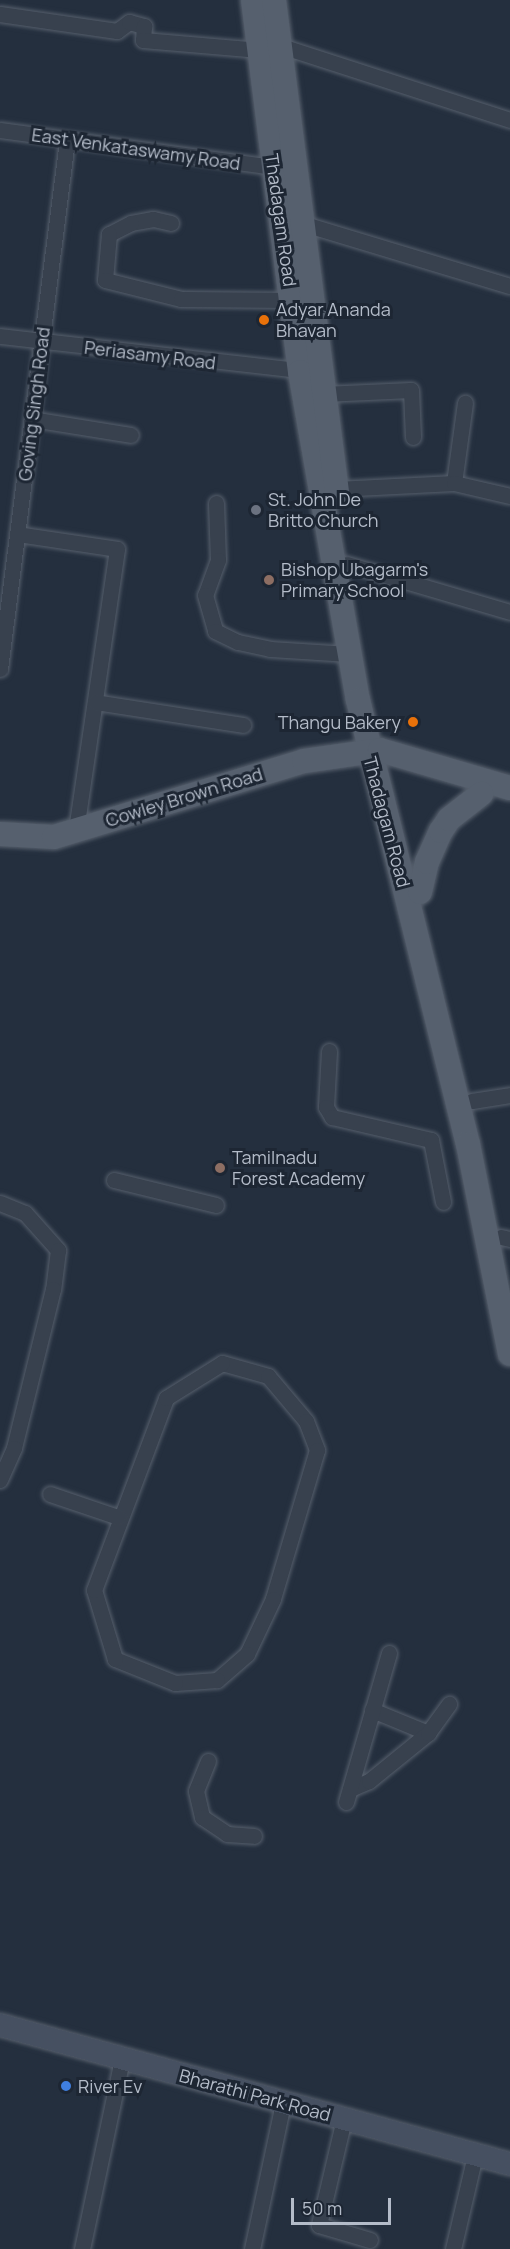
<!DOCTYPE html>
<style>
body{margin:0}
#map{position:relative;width:510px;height:2249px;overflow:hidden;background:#242f3e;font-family:Manrope,sans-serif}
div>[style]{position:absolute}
.roads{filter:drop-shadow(0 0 2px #565f6c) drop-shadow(0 0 2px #565f6c)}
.minor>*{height:15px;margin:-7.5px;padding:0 7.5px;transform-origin:7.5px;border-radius:7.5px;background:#38414e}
.secondary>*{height:22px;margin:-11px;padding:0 11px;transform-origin:11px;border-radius:11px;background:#465061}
.primary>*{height:24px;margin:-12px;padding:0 12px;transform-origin:12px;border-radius:12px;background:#56606e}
.dots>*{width:16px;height:16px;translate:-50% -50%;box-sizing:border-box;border:3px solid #1d2633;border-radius:50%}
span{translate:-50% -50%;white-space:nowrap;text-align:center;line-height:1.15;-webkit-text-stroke:6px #1d2633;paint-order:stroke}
.street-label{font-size:18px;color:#b4bcc9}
.poi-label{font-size:18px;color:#b4bcc9}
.left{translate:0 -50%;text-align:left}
.right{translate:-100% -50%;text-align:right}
.scale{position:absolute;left:291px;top:2198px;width:100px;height:27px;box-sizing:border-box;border:3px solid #b4bcc9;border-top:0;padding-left:8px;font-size:18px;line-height:21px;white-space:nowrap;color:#b4bcc9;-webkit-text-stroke:4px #1d2633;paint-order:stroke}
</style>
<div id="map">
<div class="roads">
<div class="minor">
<i style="left:0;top:14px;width:118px;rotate:8.3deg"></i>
<i style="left:117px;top:31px;width:15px;rotate:-37deg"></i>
<i style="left:129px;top:22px;width:16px;rotate:15deg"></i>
<i style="left:144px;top:26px;width:14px;rotate:94deg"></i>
<i style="left:143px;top:40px;width:117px;rotate:4.9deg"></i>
<i style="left:281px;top:46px;width:241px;rotate:17.9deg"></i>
<i style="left:0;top:130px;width:275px;rotate:7.7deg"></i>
<i style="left:171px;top:223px;width:18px;rotate:-167deg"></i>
<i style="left:153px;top:219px;width:22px;rotate:170deg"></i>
<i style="left:131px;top:223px;width:25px;rotate:153deg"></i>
<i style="left:109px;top:234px;width:46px;rotate:95deg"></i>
<i style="left:105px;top:280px;width:78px;rotate:14deg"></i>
<i style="left:181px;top:299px;width:111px;rotate:0.5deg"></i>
<i style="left:301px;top:223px;width:218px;rotate:16.8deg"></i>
<i style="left:0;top:336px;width:309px;rotate:6.5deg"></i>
<i style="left:323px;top:394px;width:88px;rotate:-2.6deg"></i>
<i style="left:411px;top:390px;width:47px;rotate:87.6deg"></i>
<i style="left:32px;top:419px;width:100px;rotate:9.2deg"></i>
<i style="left:454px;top:483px;width:81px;rotate:-82.2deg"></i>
<i style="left:336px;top:489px;width:118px;rotate:-2.9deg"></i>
<i style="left:454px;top:483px;width:57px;rotate:13.1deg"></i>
<i style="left:216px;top:503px;width:57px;rotate:88deg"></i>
<i style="left:218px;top:560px;width:37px;rotate:110deg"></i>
<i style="left:205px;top:595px;width:37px;rotate:74deg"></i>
<i style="left:215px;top:631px;width:25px;rotate:26deg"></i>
<i style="left:238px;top:642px;width:33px;rotate:12deg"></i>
<i style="left:270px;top:649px;width:79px;rotate:3.6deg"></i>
<i style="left:17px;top:534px;width:101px;rotate:8.5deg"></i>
<i style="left:117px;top:549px;width:284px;rotate:98.3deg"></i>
<i style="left:347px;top:564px;width:170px;rotate:16.4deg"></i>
<i style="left:0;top:669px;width:533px;rotate:-82.78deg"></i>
<i style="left:95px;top:702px;width:150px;rotate:8.8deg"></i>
<i style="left:329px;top:1051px;width:56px;rotate:93.1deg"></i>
<i style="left:326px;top:1107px;width:12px;rotate:59deg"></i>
<i style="left:332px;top:1117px;width:102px;rotate:13.1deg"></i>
<i style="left:431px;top:1140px;width:63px;rotate:79deg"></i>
<i style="left:472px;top:1101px;width:38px;rotate:-9deg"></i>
<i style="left:114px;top:1180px;width:105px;rotate:13.8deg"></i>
<i style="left:0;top:1203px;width:27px;rotate:22deg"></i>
<i style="left:25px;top:1213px;width:50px;rotate:48.3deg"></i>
<i style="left:58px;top:1250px;width:39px;rotate:97deg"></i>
<i style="left:53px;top:1289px;width:164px;rotate:103.8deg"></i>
<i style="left:14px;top:1448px;width:35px;rotate:114deg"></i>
<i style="left:501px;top:1237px;width:9px;rotate:13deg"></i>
<i style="left:222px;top:1363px;width:48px;rotate:15.8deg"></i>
<i style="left:268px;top:1376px;width:59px;rotate:49.8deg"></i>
<i style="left:306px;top:1421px;width:31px;rotate:69deg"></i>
<i style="left:317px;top:1450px;width:155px;rotate:106.5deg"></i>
<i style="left:273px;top:1599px;width:61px;rotate:115.3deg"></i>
<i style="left:247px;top:1654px;width:40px;rotate:139deg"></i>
<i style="left:217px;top:1680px;width:42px;rotate:175.9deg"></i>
<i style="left:175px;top:1683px;width:65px;rotate:-158.2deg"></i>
<i style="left:115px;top:1659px;width:72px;rotate:-106.9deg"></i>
<i style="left:94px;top:1590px;width:205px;rotate:-69.4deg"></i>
<i style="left:166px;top:1398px;width:66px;rotate:-32deg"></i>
<i style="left:50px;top:1494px;width:72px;rotate:18.7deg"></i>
<i style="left:372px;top:1710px;width:61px;rotate:22.3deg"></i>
<i style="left:208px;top:1761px;width:32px;rotate:112deg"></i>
<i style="left:196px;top:1791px;width:27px;rotate:77deg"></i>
<i style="left:202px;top:1817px;width:30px;rotate:34deg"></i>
<i style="left:227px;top:1834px;width:27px;rotate:4deg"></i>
<i style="left:350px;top:1789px;width:21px;rotate:-23deg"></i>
<i style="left:369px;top:1781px;width:76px;rotate:-39.1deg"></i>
<i style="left:428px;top:1733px;width:36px;rotate:-54deg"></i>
<i style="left:346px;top:1802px;width:155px;rotate:-73.9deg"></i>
<i style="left:344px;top:2119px;width:109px;rotate:103.3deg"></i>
<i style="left:319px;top:2225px;width:53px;rotate:16.4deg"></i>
<i style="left:82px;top:2249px;width:194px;rotate:-78.1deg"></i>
<i style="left:252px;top:2249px;width:149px;rotate:-78deg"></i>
<i style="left:453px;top:2249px;width:97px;rotate:-76.8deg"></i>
</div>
<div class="secondary">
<i style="left:0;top:2025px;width:529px;rotate:15.25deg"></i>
</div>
<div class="primary">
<i style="left:253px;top:0;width:375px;rotate:82.8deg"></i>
<i style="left:300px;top:372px;width:333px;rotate:80deg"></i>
<i style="left:358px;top:700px;width:457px;rotate:76.1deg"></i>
<i style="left:468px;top:1144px;width:214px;rotate:78.7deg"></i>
<i style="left:274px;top:0;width:498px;rotate:82.7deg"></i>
<i style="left:0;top:834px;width:54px;rotate:3.2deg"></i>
<i style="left:54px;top:837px;width:261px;rotate:-16.9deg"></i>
<i style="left:304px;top:761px;width:77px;rotate:-8.2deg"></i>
<i style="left:380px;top:750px;width:135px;rotate:16.3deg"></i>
<i style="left:420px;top:892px;width:31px;rotate:-77deg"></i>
<i style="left:427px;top:862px;width:34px;rotate:-66deg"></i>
<i style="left:441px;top:831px;width:14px;rotate:-56deg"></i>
<i style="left:449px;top:819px;width:41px;rotate:-38deg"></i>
</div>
</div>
<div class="dots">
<i style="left:264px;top:320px;background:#e8710a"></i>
<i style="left:256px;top:510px;background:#6b7280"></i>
<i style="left:269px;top:580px;background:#8d6e63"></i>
<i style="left:413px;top:722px;background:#e8710a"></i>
<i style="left:220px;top:1168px;background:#8d6e63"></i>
<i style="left:66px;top:2086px;background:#3f7fe0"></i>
</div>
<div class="street-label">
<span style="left:136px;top:149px;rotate:8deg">East Venkataswamy Road</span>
<span style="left:281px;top:220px;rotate:82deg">Thadagam Road</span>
<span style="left:150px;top:355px;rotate:7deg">Periasamy Road</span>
<span style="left:34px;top:404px;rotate:-83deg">Goving Singh Road</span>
<span style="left:184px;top:797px;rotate:-17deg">Cowley Brown Road</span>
<span style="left:387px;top:822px;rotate:75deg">Thadagam Road</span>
<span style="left:255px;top:2095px;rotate:15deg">Bharathi Park Road</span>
</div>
<div class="poi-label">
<span class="left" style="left:276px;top:320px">Adyar Ananda<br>Bhavan</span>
<span class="left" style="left:268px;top:510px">St. John De<br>Britto Church</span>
<span class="left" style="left:281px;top:580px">Bishop Ubagarm's<br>Primary School</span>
<span class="right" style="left:401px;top:722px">Thangu Bakery</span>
<span class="left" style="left:232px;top:1168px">Tamilnadu<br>Forest Academy</span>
<span class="left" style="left:78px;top:2086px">River Ev</span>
</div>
<div class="scale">50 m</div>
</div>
